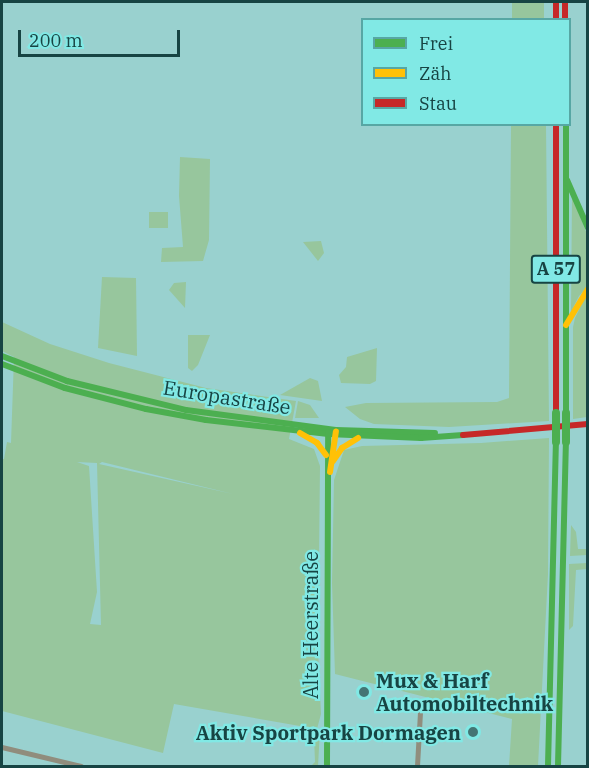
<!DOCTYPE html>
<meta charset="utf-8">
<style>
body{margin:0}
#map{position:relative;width:589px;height:768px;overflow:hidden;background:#99d1cf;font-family:"IBM Plex Serif",serif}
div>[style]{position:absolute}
.green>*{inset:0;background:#97c69d;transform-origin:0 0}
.street>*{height:4.5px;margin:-2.25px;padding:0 2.25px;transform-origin:2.25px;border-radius:2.25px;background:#908d7d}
.fast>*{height:6px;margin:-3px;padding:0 3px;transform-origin:3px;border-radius:3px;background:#4caf50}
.slow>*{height:6px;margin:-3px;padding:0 3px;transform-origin:3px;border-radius:3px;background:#ffc107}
.jam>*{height:6px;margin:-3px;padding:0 3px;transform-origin:3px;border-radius:3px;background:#c62828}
.fast-bridge>*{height:8px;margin:-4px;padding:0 4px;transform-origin:4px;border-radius:4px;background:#4caf50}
.dots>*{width:16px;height:16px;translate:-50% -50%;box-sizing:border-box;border:3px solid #81e9e5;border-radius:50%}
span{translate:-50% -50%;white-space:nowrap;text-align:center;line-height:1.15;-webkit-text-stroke:4.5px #81e9e5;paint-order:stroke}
.shield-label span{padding:2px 4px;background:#81e9e5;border:2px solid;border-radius:4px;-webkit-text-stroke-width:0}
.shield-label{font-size:18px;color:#174443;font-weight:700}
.street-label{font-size:20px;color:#174443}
.poi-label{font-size:20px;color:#174443;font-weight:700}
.left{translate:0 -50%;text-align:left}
.right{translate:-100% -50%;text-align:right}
.frame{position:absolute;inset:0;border:3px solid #174443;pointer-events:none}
.legend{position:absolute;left:361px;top:18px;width:210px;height:108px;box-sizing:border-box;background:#81e9e5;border:2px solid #57a7a4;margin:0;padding:8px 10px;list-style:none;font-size:18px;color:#174443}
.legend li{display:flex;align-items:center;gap:12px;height:30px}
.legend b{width:30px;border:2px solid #57a7a4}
.scale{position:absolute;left:18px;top:30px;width:162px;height:27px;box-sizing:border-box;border:3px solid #174443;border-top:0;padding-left:8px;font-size:18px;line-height:21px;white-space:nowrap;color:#174443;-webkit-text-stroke:4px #81e9e5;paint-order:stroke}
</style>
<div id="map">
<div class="green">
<i style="left:512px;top:2px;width:32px;height:17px"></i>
<i style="clip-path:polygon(511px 125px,546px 125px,549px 421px,449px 427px,374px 424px,360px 419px,345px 407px,366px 403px,497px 402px,509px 398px)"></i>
<i style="clip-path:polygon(180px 157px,210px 159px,209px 240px,203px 261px,161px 262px,162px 248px,183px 247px,179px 196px)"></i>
<i style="clip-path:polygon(572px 196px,587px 234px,588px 286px,579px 296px,571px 312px)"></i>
<i style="left:149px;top:212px;width:19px;height:16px"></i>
<i style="clip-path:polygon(321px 241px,324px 253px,318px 261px,303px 242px)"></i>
<i style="clip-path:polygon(102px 277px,136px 278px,137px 356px,98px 348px)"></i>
<i style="clip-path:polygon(186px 282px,185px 308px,169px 290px,174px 283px)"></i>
<i style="clip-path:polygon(587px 293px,587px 417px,573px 419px,573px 327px,575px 318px)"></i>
<i style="clip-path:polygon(evenodd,2px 322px,50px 344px,109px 363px,206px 388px,296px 401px,289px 439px,314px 449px,320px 466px,318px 649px,321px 714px,317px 729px,174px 704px,163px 753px,2px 711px,2px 459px,4px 459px,7px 442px,11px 443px,14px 357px,2px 351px,2px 322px,77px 462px,97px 463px,101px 625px,90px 624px,97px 592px,89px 466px,77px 462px,2px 322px,102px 462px,233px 494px,99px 464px,102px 462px)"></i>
<i style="clip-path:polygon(188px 335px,210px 335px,198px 365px,192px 371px,188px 368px)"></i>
<i style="clip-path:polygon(377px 348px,376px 381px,370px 384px,341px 383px,339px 375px,346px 367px,347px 357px)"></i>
<i style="clip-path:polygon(310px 378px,318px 381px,322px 401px,280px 395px)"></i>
<i style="clip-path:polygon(298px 401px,310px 405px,319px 418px,295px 418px)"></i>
<i style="clip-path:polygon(549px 438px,548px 574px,538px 766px,509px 766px,512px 719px,335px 674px,332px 583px,334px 480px,344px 450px,362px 446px,481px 443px)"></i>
<i style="clip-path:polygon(571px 525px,576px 532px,578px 549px,587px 549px,587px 555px,570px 556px)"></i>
<i style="clip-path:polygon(587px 563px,587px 569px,576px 570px,573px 626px,569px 630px,569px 564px)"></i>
<i style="clip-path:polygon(320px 730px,318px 766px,311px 766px,315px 762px,314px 737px,311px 733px)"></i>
</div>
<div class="street">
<i style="left:2px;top:747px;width:81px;rotate:13.5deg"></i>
<i style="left:417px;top:766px;width:53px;rotate:-86.8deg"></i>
</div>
<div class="fast">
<i style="left:566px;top:124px;width:289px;rotate:90deg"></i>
<i style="left:567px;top:180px;width:52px;rotate:66.4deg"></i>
<i style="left:2px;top:356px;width:70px;rotate:21deg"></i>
<i style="left:67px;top:381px;width:122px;rotate:13.7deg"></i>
<i style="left:186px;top:410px;width:151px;rotate:7.6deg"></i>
<i style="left:336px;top:430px;width:99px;rotate:1.7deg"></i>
<i style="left:2px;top:364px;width:67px;rotate:20.9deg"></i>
<i style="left:65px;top:388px;width:84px;rotate:14.5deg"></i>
<i style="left:146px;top:409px;width:61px;rotate:10.4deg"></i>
<i style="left:206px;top:420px;width:123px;rotate:6.5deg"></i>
<i style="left:328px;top:434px;width:93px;rotate:2.5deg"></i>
<i style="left:421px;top:438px;width:42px;rotate:-4.1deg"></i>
<i style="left:327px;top:766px;width:334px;rotate:-89.8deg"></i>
<i style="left:548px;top:766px;width:324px;rotate:-88.6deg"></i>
<i style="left:558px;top:766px;width:324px;rotate:-88.6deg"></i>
</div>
<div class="slow">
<i style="left:566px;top:325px;width:42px;rotate:-58.6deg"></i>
<i style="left:300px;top:433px;width:20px;rotate:30deg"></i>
<i style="left:317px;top:443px;width:15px;rotate:53deg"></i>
<i style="left:333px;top:461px;width:16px;rotate:-55deg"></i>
<i style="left:342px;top:448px;width:19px;rotate:-32deg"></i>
<i style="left:330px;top:472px;width:41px;rotate:-81.7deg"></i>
</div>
<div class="jam">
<i style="left:556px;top:2px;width:18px;rotate:90deg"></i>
<i style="left:565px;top:2px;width:18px;rotate:90deg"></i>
<i style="left:556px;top:124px;width:289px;rotate:90deg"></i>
<i style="left:463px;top:435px;width:125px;rotate:-5deg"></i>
</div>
<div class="fast-bridge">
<i style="left:556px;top:413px;width:29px;rotate:90deg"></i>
<i style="left:566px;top:413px;width:29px;rotate:90deg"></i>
</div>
<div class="dots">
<i style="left:364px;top:692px;background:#447574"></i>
<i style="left:473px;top:732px;background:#447574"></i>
</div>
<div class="shield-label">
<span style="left:556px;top:269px">A 57</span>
</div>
<div class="street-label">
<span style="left:227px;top:397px;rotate:9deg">Europastraße</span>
<span style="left:310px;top:625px;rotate:-90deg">Alte Heerstraße</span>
</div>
<div class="poi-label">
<span class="left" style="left:376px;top:692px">Mux &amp; Harf<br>Automobiltechnik</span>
<span class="right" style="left:461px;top:732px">Aktiv Sportpark Dormagen</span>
</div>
<div class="frame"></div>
<ul class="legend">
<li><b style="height:8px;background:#4caf50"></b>Frei</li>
<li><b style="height:8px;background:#ffc107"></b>Zäh</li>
<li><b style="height:8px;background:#c62828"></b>Stau</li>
</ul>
<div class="scale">200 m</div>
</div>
